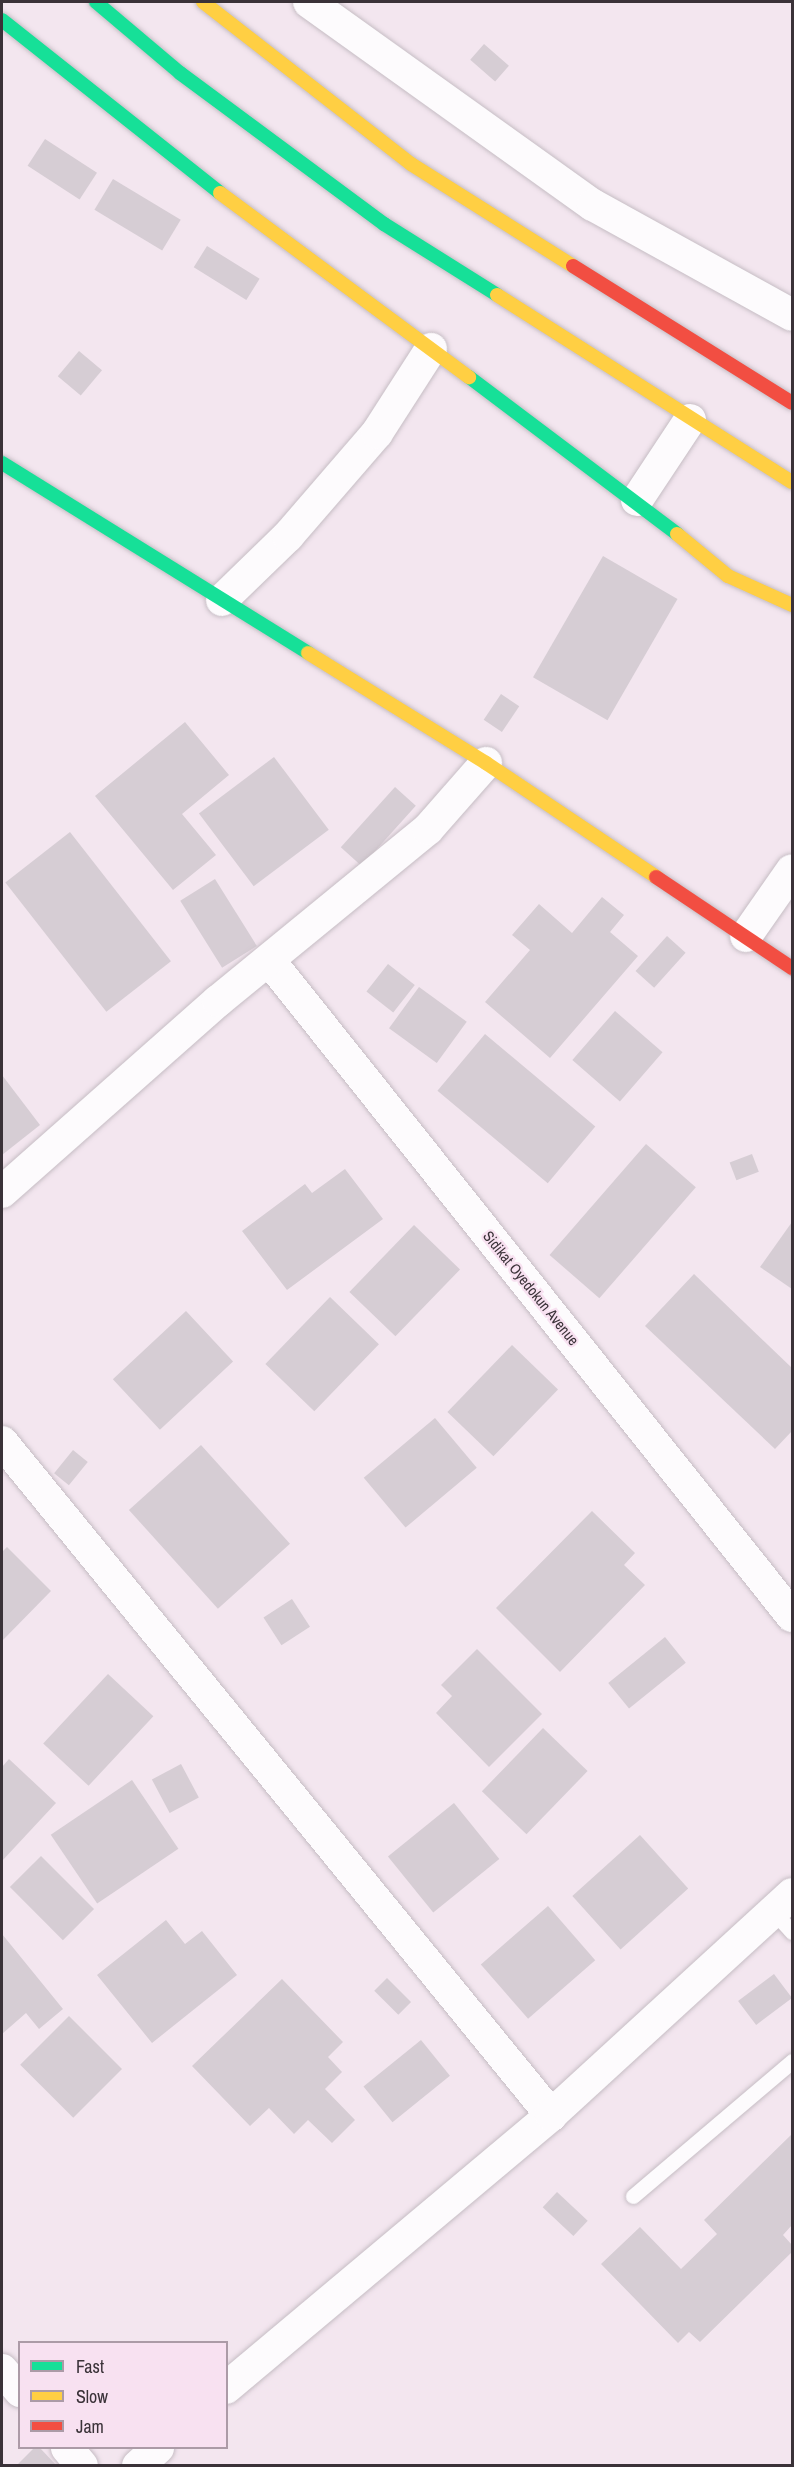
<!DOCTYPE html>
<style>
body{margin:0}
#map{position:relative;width:794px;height:2467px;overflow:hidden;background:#f3e6ef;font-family:"Archivo Narrow",sans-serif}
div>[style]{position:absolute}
.building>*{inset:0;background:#d6cdd4;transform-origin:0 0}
.roads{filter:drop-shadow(0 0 2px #c6bdc4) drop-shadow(0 0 2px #c6bdc4)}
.lane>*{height:15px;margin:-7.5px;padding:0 7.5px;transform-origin:7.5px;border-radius:7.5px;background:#fdfbfd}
.street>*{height:32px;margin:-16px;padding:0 16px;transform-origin:16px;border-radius:16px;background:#fdfbfd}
.fast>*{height:14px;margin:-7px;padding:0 7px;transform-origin:7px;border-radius:7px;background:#16e098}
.slow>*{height:14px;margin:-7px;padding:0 7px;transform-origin:7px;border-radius:7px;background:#ffcf43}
.jam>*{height:14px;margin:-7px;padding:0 7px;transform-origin:7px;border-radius:7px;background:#f24e42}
span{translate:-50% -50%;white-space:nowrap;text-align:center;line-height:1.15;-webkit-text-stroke:4.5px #f8e1f1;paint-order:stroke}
.street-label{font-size:15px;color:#3a3238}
.frame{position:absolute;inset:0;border:3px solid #3a3238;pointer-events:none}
.legend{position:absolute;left:18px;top:2341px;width:210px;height:108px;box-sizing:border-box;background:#f8e1f1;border:2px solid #ac9ba7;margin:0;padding:8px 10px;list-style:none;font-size:18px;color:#3a3238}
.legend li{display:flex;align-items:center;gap:12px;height:30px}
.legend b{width:30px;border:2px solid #ac9ba7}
</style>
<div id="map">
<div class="building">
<i style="left:484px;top:44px;width:33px;height:21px;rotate:41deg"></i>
<i style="left:45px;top:139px;width:62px;height:32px;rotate:33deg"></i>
<i style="left:113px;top:179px;width:79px;height:36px;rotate:31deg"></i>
<i style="left:207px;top:246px;width:62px;height:25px;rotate:32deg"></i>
<i style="left:79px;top:351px;width:30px;height:33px;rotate:40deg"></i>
<i style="left:603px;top:556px;width:86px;height:140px;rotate:30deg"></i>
<i style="left:501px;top:694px;width:22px;height:31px;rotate:34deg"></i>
<i style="clip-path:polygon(185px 722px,229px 775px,182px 814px,216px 855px,173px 890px,95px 796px)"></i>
<i style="left:274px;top:757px;width:91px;height:94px;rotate:53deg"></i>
<i style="left:395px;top:787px;width:28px;height:81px;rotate:42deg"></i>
<i style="left:70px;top:832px;width:164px;height:82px;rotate:52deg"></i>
<i style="left:215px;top:879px;width:79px;height:41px;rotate:58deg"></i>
<i style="clip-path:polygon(602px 897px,624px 915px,610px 932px,638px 956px,550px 1058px,485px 1002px,530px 950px,512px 935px,539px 904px,572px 933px)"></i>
<i style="left:667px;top:936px;width:25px;height:47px;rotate:42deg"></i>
<i style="left:388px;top:964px;width:34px;height:35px;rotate:38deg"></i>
<i style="left:419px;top:987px;width:59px;height:51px;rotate:36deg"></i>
<i style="left:615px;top:1011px;width:63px;height:65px;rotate:41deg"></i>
<i style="left:485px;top:1034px;width:144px;height:74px;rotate:40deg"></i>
<i style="clip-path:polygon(2px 1075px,40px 1125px,2px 1155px)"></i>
<i style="left:646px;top:1144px;width:66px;height:147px;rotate:41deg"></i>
<i style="left:752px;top:1154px;width:19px;height:24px;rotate:69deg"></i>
<i style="clip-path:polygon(345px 1169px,383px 1219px,287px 1290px,242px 1231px,305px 1184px,312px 1193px)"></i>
<i style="clip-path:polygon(792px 1222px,792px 1289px,760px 1267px)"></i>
<i style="left:414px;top:1225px;width:64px;height:93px;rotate:44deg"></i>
<i style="clip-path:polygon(694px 1274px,792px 1368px,792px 1431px,775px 1449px,645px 1326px)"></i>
<i style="left:330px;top:1297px;width:68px;height:93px;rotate:44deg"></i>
<i style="left:186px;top:1311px;width:69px;height:100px;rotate:47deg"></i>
<i style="left:512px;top:1345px;width:64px;height:93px;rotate:44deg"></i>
<i style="left:435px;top:1418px;width:65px;height:93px;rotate:50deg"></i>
<i style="left:201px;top:1445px;width:133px;height:97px;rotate:48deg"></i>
<i style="left:73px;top:1450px;width:19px;height:30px;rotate:39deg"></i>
<i style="clip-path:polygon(592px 1511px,635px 1553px,624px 1565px,645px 1585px,560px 1672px,496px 1608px)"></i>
<i style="clip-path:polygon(7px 1547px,51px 1591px,2px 1641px,2px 1552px)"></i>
<i style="left:292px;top:1599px;width:33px;height:34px;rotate:57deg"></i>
<i style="left:665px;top:1637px;width:33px;height:73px;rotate:51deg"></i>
<i style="clip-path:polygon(477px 1649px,542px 1714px,489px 1767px,436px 1713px,452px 1696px,441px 1685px)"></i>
<i style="left:108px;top:1674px;width:62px;height:95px;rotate:43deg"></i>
<i style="left:543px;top:1728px;width:62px;height:88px;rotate:44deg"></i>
<i style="clip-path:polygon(9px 1759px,56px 1803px,2px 1861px,2px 1767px)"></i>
<i style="left:181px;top:1764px;width:38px;height:33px;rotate:62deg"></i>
<i style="left:132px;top:1780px;width:83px;height:98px;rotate:56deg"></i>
<i style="left:454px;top:1803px;width:72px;height:85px;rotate:51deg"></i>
<i style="left:640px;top:1835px;width:72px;height:91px;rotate:48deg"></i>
<i style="left:41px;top:1856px;width:75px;height:44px;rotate:45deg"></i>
<i style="left:548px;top:1906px;width:72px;height:89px;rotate:49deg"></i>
<i style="clip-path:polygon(166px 1920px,185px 1944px,202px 1931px,237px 1975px,152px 2043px,97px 1975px)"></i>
<i style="clip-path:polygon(2px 1934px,63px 2009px,39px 2029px,26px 2013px,2px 2034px)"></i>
<i style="left:774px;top:1974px;width:30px;height:45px;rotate:53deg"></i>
<i style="left:387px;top:1978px;width:34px;height:18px;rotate:45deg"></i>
<i style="clip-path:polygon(282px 1979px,343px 2042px,328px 2057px,342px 2072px,325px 2089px,355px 2120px,332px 2143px,308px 2120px,294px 2134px,269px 2108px,250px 2126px,192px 2066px)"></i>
<i style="left:69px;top:2016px;width:75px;height:69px;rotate:45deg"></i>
<i style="left:421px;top:2040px;width:46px;height:74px;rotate:51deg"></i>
<i style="clip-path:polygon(792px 2134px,792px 2225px,783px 2235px,792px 2245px,792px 2252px,700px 2342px,689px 2332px,678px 2343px,601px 2264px,640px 2227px,681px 2269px,717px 2234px,704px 2220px)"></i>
<i style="left:557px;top:2192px;width:42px;height:21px;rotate:43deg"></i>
<i style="clip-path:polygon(34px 2448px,40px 2448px,57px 2466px,16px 2466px)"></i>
</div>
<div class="roads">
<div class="lane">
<i style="left:774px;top:1912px;width:27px;rotate:48deg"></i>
<i style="left:633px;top:2196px;width:209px;rotate:-40.3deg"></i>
</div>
<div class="street">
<i style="left:309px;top:2px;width:349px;rotate:35.6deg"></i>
<i style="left:593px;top:205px;width:227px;rotate:28.9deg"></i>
<i style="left:637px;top:500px;width:96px;rotate:-56.5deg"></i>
<i style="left:222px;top:600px;width:92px;rotate:-44.1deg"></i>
<i style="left:288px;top:536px;width:136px;rotate:-49.2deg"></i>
<i style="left:377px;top:433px;width:100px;rotate:-57.3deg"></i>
<i style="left:746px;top:936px;width:80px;rotate:-55.1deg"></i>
<i style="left:269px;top:960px;width:839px;rotate:51.44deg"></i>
<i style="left:2px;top:1192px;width:288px;rotate:-41.5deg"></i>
<i style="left:218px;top:1001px;width:271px;rotate:-39.3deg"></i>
<i style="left:428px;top:829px;width:88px;rotate:-48.7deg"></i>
<i style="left:2px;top:1442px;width:869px;rotate:50.79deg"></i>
<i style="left:2px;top:2370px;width:28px;rotate:49deg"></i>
<i style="left:226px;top:2388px;width:424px;rotate:-40deg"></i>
<i style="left:551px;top:2115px;width:327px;rotate:-42.5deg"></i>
<i style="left:67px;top:2448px;width:23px;rotate:50deg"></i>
<i style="left:138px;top:2466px;width:27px;rotate:-42deg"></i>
</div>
<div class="fast">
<i style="left:96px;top:2px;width:110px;rotate:40.2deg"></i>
<i style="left:180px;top:73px;width:254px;rotate:36.5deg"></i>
<i style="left:384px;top:224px;width:133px;rotate:32.1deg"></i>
<i style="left:2px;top:20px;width:278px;rotate:38.4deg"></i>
<i style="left:469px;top:377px;width:261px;rotate:37deg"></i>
<i style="left:2px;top:463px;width:360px;rotate:31.8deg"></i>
</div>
<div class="slow">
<i style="left:203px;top:2px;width:264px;rotate:37.9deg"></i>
<i style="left:411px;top:164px;width:191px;rotate:32.2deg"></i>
<i style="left:220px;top:193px;width:310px;rotate:36.5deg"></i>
<i style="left:497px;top:295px;width:349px;rotate:32.4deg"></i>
<i style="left:677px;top:534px;width:66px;rotate:39.5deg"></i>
<i style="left:728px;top:576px;width:70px;rotate:24.4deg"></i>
<i style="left:308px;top:653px;width:209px;rotate:31.7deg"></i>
<i style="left:486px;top:763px;width:205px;rotate:33.8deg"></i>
</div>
<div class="jam">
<i style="left:573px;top:266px;width:258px;rotate:32deg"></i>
<i style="left:656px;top:877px;width:164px;rotate:33.8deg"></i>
</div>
</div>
<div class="street-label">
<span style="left:531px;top:1288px;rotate:51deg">Sidikat Oyedokun Avenue</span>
</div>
<div class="frame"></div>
<ul class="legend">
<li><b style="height:8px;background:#16e098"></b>Fast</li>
<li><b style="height:8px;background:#ffcf43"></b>Slow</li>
<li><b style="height:8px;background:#f24e42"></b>Jam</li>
</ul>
</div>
